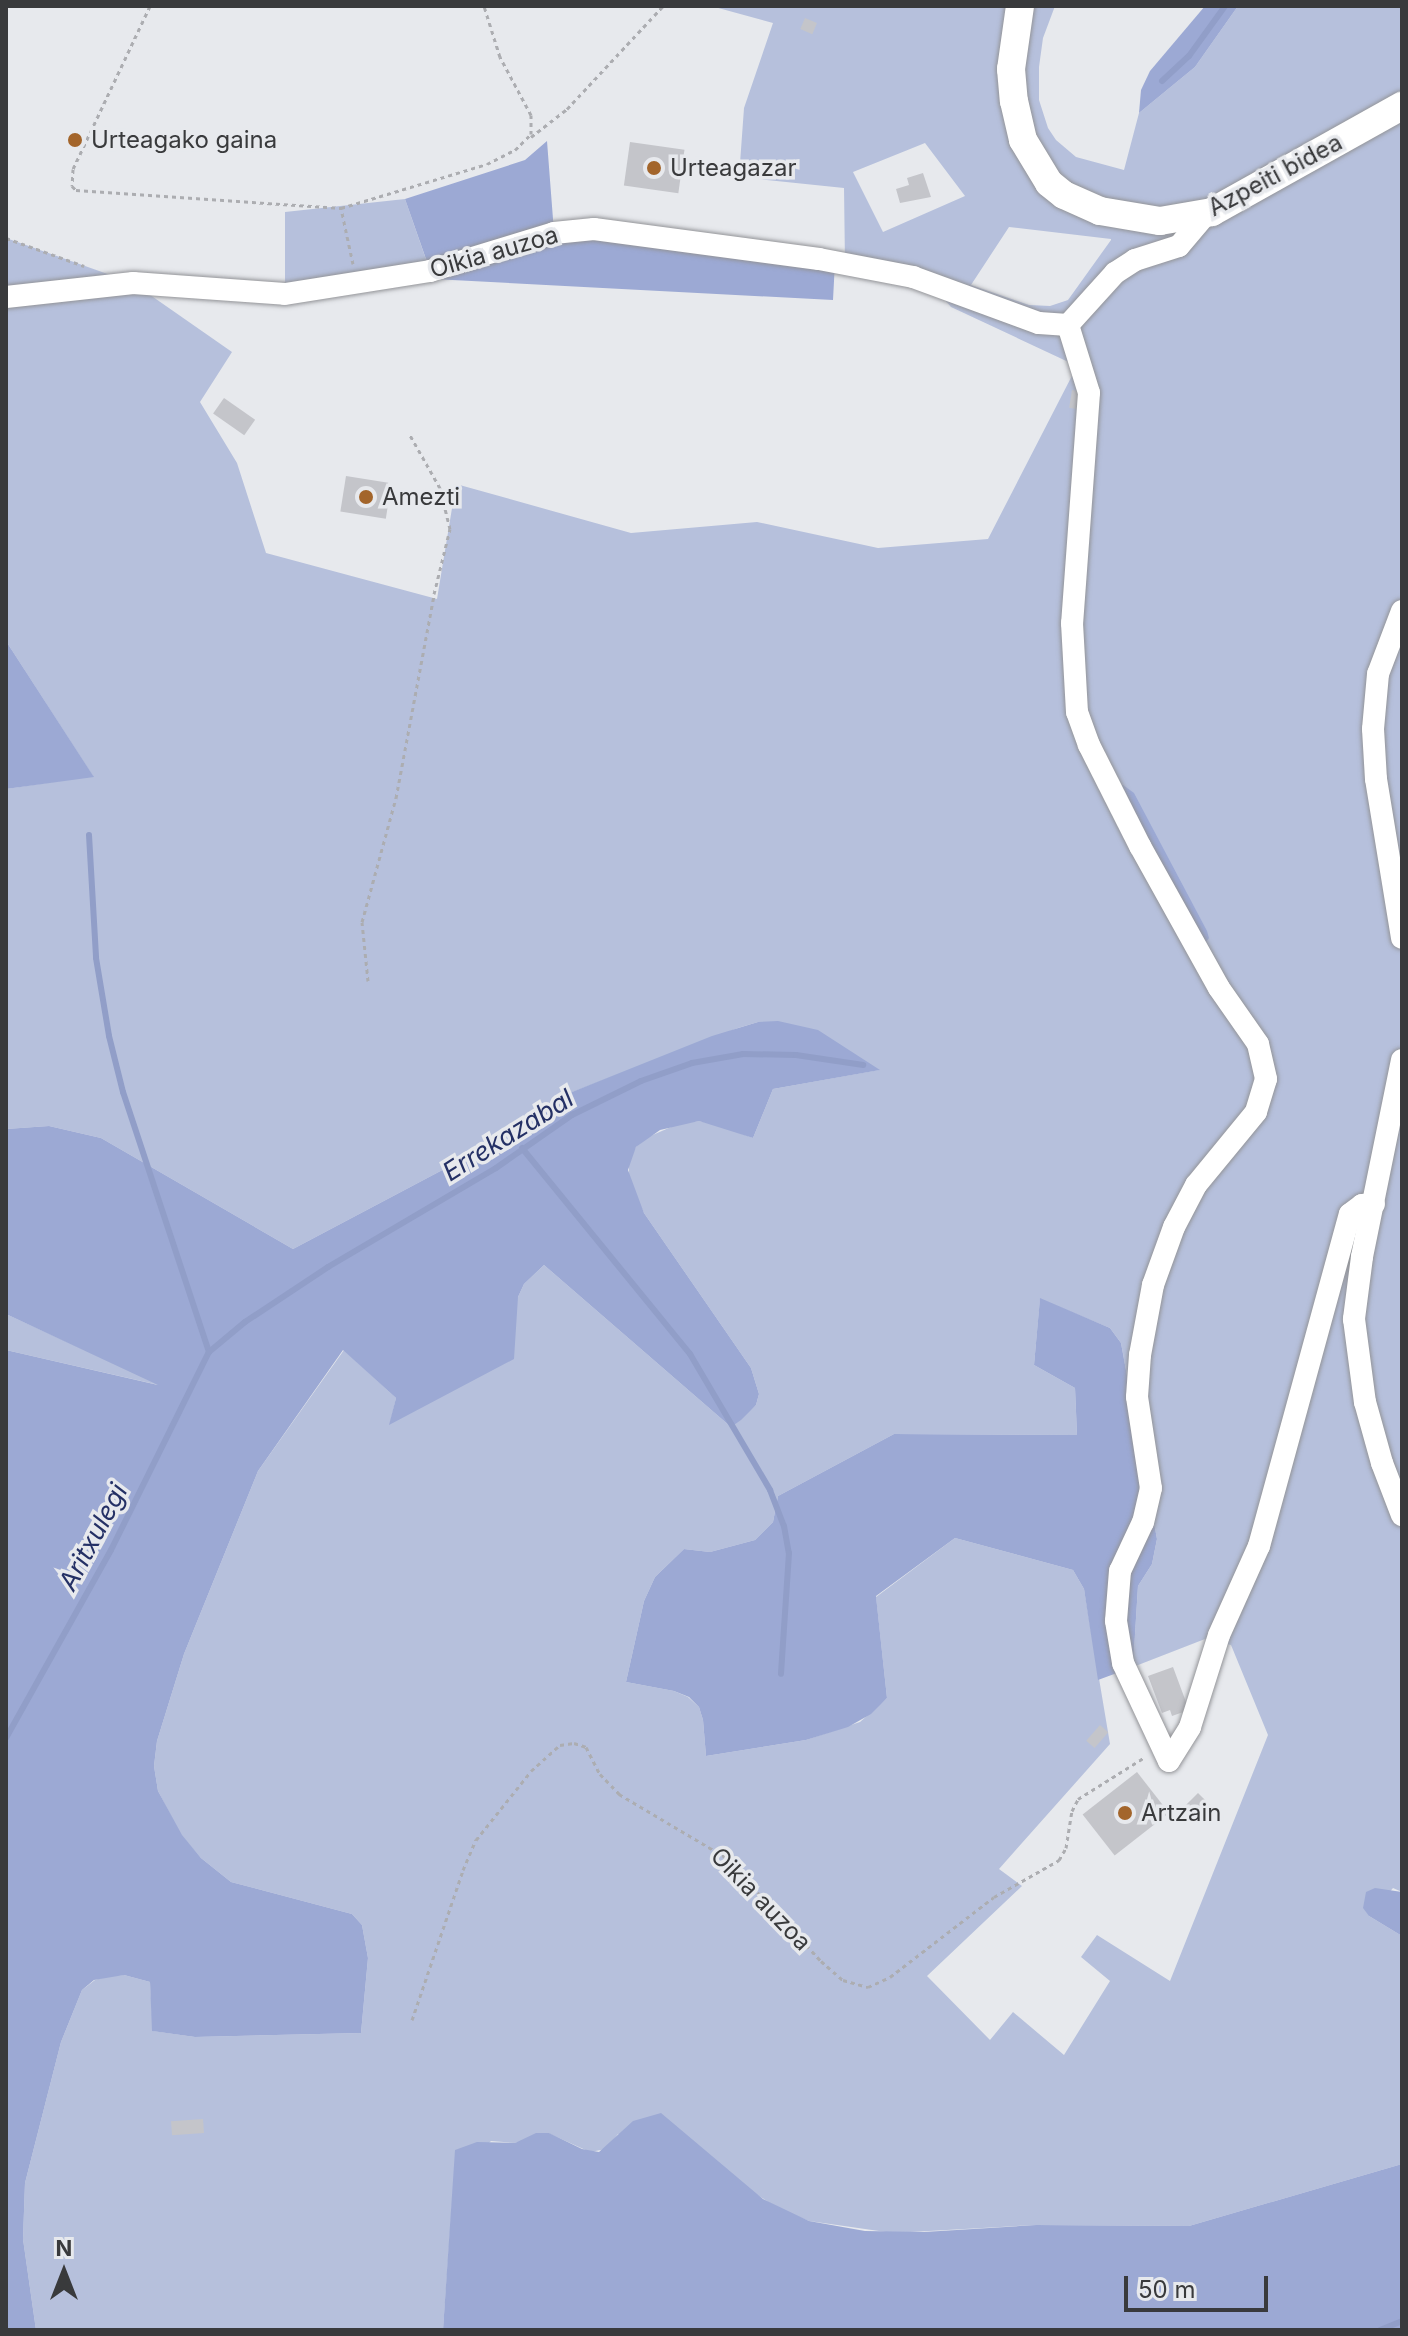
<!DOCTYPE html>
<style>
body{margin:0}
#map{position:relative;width:1408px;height:2336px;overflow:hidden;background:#e7e9ed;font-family:Inter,sans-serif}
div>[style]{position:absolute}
.green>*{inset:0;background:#b6c0dc}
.forest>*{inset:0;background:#9ca9d4}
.stream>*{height:6px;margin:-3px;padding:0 3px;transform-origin:3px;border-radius:3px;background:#919ec8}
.building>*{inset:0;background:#c4c5ca;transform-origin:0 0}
.path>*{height:3px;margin-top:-1.5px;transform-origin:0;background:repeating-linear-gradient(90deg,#acadb1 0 4px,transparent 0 8px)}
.roads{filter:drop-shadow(0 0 2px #939498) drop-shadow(0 0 2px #939498)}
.minor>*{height:22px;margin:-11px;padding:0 11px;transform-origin:11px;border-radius:11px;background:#fff}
.major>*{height:28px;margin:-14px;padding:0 14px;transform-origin:14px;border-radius:14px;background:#fff}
.dots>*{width:22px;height:22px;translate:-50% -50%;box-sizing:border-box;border:4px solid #e7e9ed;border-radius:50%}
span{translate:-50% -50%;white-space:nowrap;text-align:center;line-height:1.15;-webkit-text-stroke:7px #e7e9ed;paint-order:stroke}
.poi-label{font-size:24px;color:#393a3c}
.left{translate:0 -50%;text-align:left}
.street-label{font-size:24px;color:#393a3c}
.water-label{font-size:26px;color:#243065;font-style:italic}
.frame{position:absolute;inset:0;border:8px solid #393a3c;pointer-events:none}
.north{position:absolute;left:24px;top:2232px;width:80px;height:80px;-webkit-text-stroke:6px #e7e9ed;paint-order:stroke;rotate:0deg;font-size:22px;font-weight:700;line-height:32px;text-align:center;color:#393a3c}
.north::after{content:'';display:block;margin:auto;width:28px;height:36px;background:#393a3c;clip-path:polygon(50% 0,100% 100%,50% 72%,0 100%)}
.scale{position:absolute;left:1124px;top:2276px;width:144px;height:36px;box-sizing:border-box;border:4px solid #393a3c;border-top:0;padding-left:10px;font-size:24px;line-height:28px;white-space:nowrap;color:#393a3c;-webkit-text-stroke:6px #e7e9ed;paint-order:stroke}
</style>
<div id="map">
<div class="green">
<i style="clip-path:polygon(evenodd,711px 6px,1055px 6px,1043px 38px,1039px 67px,1039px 100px,1048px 128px,1056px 140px,1076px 157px,1124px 170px,1139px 113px,1195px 67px,1238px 6px,1402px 6px,1402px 1892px,1393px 1888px,1369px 1916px,1402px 1936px,1402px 2164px,1189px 2226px,1036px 2225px,893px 2233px,809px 2221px,779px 2209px,747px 2188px,618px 2134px,606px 2149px,590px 2152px,548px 2133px,515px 2143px,491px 2141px,454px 2177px,443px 2330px,36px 2330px,23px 2239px,25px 2183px,61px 2042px,82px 1990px,95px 1980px,107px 1976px,124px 1975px,150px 1982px,153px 2031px,195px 2037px,361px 2033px,368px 1958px,362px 1925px,352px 1914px,231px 1882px,201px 1858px,181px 1835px,158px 1791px,154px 1766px,157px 1741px,184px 1654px,258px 1471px,344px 1350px,396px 1398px,390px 1424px,518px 1297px,524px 1284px,544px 1265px,731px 1427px,756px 1405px,759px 1394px,751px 1368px,644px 1213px,629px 1182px,629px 1160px,636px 1147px,648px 1137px,678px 1124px,699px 1121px,718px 1125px,753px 1138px,773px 1089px,879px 1070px,758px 1022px,738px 1028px,557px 1098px,467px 1157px,293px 1249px,101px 1138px,49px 1126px,6px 1129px,6px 789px,93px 776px,6px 641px,6px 238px,133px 283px,232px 352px,200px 402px,237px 463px,266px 553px,437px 599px,456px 484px,631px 533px,757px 522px,878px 548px,988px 539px,1077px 366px,951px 307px,928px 281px,845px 264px,844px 188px,739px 177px,744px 108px,773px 23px,711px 6px,925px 143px,965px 196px,883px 232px,853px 172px,925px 143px,711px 6px,1009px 227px,1111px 239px,1111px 240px,1068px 300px,1050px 306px,1029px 305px,971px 285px,1009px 227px,711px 6px,1040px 1299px,1110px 1328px,1121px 1343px,1157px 1539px,1152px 1564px,1138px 1586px,1133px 1667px,1205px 1639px,1231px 1645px,1268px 1735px,1170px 1981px,1097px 1935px,1081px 1957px,1110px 1981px,1064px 2055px,1013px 2012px,990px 2040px,927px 1976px,1022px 1886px,999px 1869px,1110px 1744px,1084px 1589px,1073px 1570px,955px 1538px,876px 1597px,887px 1698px,860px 1722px,806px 1740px,706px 1756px,703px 1720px,699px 1707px,688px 1697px,674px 1691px,626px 1682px,644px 1601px,655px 1577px,684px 1549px,710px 1552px,755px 1540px,773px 1522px,778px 1496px,894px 1434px,1077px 1435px,1075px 1388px,1034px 1365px,1040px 1299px)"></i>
<i style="clip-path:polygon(405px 199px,430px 271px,285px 294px,285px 212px)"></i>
<i style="clip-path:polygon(6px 1314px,163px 1386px,6px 1350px)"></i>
</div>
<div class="forest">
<i style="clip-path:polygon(1205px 6px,1238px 6px,1195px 67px,1139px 113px,1141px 90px,1150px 71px)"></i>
<i style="clip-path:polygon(547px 141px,554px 232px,835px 262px,833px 300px,433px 279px,405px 199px,525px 160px)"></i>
<i style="clip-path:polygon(6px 641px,94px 777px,6px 789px)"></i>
<i style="clip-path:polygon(1123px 785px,1134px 793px,1207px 931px,1209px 938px,1204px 945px,1119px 786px)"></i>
<i style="clip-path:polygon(778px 1021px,818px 1030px,880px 1070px,773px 1089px,753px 1138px,699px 1121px,660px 1130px,636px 1147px,628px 1170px,644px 1213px,751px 1368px,759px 1394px,756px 1405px,741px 1420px,731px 1427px,544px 1265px,524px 1284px,518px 1297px,514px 1359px,389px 1425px,396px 1398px,343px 1350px,258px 1471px,184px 1654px,157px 1741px,154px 1766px,158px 1791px,182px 1835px,201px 1858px,231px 1882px,352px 1914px,362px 1925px,368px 1958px,361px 2033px,195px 2037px,152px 2031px,150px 1982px,124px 1975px,94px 1980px,82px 1990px,61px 2042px,25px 2183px,23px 2239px,36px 2330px,6px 2330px,6px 1350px,158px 1385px,6px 1314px,6px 1129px,49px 1126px,101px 1138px,293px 1249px,467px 1157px,557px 1098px,712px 1036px,758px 1022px)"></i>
<i style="clip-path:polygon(1040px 1298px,1110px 1328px,1121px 1343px,1157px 1539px,1152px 1564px,1138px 1586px,1133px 1667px,1098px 1680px,1084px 1589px,1073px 1570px,955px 1538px,876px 1596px,887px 1698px,871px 1714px,848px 1727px,806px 1740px,706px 1756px,703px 1720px,699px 1707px,689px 1697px,674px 1691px,626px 1682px,644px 1601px,655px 1577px,684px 1549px,710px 1552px,755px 1540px,773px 1522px,778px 1496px,894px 1434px,1077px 1435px,1075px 1388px,1034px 1365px)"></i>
<i style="clip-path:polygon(1375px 1888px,1402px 1892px,1402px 1936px,1369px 1916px,1363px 1908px,1366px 1892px)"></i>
<i style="clip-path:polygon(661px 2113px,763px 2199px,809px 2221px,865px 2231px,924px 2232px,1036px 2225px,1189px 2226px,1402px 2164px,1402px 2330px,443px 2330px,455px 2150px,477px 2142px,515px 2143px,536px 2133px,549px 2133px,582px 2149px,599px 2152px,633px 2121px)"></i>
</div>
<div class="stream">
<i style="left:1162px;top:81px;width:37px;rotate:-43deg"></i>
<i style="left:1189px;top:56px;width:62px;rotate:-54.2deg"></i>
<i style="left:89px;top:835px;width:123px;rotate:86.7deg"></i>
<i style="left:96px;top:958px;width:79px;rotate:80.5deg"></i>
<i style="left:109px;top:1036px;width:58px;rotate:76deg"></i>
<i style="left:123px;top:1092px;width:274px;rotate:71.7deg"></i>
<i style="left:522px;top:1148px;width:266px;rotate:50.8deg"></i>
<i style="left:690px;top:1354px;width:158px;rotate:59.5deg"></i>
<i style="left:770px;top:1490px;width:39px;rotate:69deg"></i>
<i style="left:784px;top:1526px;width:27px;rotate:80deg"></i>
<i style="left:789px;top:1553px;width:121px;rotate:93.8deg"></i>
<i style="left:6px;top:1738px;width:215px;rotate:-60.8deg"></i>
<i style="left:111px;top:1550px;width:221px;rotate:-63.7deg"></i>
<i style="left:209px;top:1352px;width:47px;rotate:-39.8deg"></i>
<i style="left:245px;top:1322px;width:100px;rotate:-33.5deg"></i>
<i style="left:328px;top:1267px;width:195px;rotate:-30.5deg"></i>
<i style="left:496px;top:1168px;width:93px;rotate:-34.9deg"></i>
<i style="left:572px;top:1115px;width:77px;rotate:-26.2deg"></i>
<i style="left:641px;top:1081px;width:54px;rotate:-19.4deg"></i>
<i style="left:692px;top:1063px;width:52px;rotate:-10deg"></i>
<i style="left:743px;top:1054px;width:53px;rotate:1.1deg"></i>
<i style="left:796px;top:1055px;width:68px;rotate:8.5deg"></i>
<i style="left:1380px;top:2330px;width:24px;rotate:-22deg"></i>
</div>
<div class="building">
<i style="left:805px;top:18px;width:13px;height:12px;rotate:23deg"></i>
<i style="left:630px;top:142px;width:55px;height:44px;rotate:8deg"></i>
<i style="clip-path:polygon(923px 173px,931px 197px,900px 203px,896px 189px,909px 185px,907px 178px)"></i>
<i style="left:1072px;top:390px;width:12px;height:18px;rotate:9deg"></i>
<i style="left:224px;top:398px;width:38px;height:19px;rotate:35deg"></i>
<i style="left:346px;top:476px;width:46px;height:36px;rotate:9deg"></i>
<i style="clip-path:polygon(1173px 1667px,1189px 1710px,1172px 1716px,1170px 1710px,1162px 1713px,1148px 1676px)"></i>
<i style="left:1100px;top:1725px;width:11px;height:21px;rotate:41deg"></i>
<i style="left:1137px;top:1772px;width:52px;height:69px;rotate:52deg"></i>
<i style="left:1198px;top:1793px;width:21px;height:22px;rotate:45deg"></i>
<i style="left:203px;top:2119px;width:14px;height:32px;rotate:86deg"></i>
</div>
<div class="path">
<i style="left:150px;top:6px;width:180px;rotate:115.3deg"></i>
<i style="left:73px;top:169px;width:17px;rotate:93deg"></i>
<i style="left:72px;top:186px;width:6px;rotate:45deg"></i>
<i style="left:76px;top:190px;width:266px;rotate:3.9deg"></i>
<i style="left:531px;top:137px;width:46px;rotate:-37.9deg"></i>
<i style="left:567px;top:109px;width:141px;rotate:-47deg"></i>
<i style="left:6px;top:238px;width:83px;rotate:19.7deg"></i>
<i style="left:353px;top:264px;width:57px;rotate:-102.1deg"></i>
<i style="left:341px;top:208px;width:152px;rotate:-16.8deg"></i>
<i style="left:487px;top:164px;width:31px;rotate:-27deg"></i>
<i style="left:515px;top:150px;width:23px;rotate:-45deg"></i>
<i style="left:531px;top:134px;width:19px;rotate:-90deg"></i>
<i style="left:531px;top:115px;width:66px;rotate:-118.1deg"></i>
<i style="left:500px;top:57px;width:53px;rotate:-107.4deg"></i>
<i style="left:368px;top:981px;width:59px;rotate:-95.8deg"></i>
<i style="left:362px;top:922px;width:129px;rotate:-74.7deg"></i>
<i style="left:396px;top:798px;width:208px;rotate:-79.4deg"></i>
<i style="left:434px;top:594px;width:67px;rotate:-76.2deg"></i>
<i style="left:450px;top:529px;width:42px;rotate:-103.7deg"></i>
<i style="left:440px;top:488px;width:61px;rotate:-119.5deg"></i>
<i style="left:412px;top:2020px;width:158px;rotate:-71.2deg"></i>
<i style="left:463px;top:1870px;width:33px;rotate:-67deg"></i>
<i style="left:476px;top:1840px;width:88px;rotate:-51.4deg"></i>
<i style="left:531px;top:1771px;width:39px;rotate:-42deg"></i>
<i style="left:560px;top:1745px;width:14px;rotate:-8deg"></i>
<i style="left:574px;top:1743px;width:13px;rotate:18deg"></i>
<i style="left:586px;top:1747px;width:30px;rotate:63deg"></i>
<i style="left:600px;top:1774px;width:28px;rotate:46deg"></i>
<i style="left:619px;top:1794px;width:123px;rotate:30.7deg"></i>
<i style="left:725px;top:1857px;width:142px;rotate:47.3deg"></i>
<i style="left:821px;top:1961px;width:29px;rotate:41deg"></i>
<i style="left:843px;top:1980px;width:26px;rotate:16deg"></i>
<i style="left:868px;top:1987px;width:24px;rotate:-24deg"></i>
<i style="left:890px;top:1977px;width:131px;rotate:-37.6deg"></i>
<i style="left:994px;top:1897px;width:75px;rotate:-29.6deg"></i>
<i style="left:1059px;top:1860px;width:14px;rotate:-60deg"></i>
<i style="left:1066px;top:1848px;width:37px;rotate:-81deg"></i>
<i style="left:1072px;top:1811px;width:13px;rotate:-63deg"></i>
<i style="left:1078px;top:1799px;width:79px;rotate:-32.1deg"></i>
</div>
<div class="roads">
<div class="minor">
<i style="left:6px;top:297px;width:128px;rotate:-6.3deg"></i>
<i style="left:133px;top:283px;width:152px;rotate:4.1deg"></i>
<i style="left:285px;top:294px;width:147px;rotate:-9deg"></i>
<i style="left:430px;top:271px;width:130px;rotate:-17deg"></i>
<i style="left:554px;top:233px;width:40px;rotate:-5.7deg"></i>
<i style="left:594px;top:229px;width:227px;rotate:7.6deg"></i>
<i style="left:819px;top:259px;width:96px;rotate:10.8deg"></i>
<i style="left:913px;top:277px;width:134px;rotate:20.1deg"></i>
<i style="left:1039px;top:323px;width:29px;rotate:4deg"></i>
<i style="left:1068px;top:325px;width:71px;rotate:72.8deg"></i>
<i style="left:1089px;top:393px;width:231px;rotate:94.2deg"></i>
<i style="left:1072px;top:623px;width:89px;rotate:86.8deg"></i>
<i style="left:1077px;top:712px;width:35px;rotate:70deg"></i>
<i style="left:1089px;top:745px;width:113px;rotate:63.2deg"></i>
<i style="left:1140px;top:846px;width:162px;rotate:60.9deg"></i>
<i style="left:1219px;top:988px;width:68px;rotate:55.1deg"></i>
<i style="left:1258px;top:1044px;width:36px;rotate:77deg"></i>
<i style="left:1266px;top:1079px;width:34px;rotate:107deg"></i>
<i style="left:1256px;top:1112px;width:94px;rotate:129.4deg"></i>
<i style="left:1196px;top:1185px;width:47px;rotate:117.6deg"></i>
<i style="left:1174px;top:1227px;width:62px;rotate:109.9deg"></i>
<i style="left:1153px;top:1285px;width:71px;rotate:100.5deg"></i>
<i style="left:1140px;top:1355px;width:42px;rotate:94.1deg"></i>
<i style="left:1137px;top:1397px;width:92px;rotate:81.3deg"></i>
<i style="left:1151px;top:1488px;width:35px;rotate:103deg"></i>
<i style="left:1143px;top:1522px;width:54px;rotate:115.1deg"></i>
<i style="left:1120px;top:1571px;width:50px;rotate:94.6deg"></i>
<i style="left:1116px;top:1621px;width:43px;rotate:80.5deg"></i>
<i style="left:1123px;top:1663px;width:108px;rotate:64.9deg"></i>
<i style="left:1169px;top:1761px;width:40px;rotate:-58deg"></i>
<i style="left:1190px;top:1727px;width:96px;rotate:-72.5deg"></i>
<i style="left:1219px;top:1635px;width:98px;rotate:-65.8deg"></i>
<i style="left:1259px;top:1546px;width:344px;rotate:-74.7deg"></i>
<i style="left:1350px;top:1214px;width:15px;rotate:-37deg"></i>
<i style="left:1362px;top:1205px;width:12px;rotate:-5deg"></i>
<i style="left:1068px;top:325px;width:70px;rotate:-47.9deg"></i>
<i style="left:1115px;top:273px;width:24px;rotate:-33deg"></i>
<i style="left:1135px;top:260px;width:46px;rotate:-17.7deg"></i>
<i style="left:1179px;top:246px;width:42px;rotate:-49.8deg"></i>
<i style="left:1402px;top:611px;width:67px;rotate:110.9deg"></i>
<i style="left:1378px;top:674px;width:55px;rotate:95.2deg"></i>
<i style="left:1373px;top:729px;width:50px;rotate:86.6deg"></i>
<i style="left:1376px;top:779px;width:161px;rotate:80.7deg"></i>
<i style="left:1402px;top:1060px;width:201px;rotate:101.5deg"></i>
<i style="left:1362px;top:1257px;width:63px;rotate:97.4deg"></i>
<i style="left:1354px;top:1319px;width:84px;rotate:82.5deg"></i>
<i style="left:1365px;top:1402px;width:63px;rotate:74.4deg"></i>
<i style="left:1382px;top:1463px;width:56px;rotate:69deg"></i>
</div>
<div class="major">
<i style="left:1020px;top:6px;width:64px;rotate:98.1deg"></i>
<i style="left:1011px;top:69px;width:32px;rotate:85deg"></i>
<i style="left:1014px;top:101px;width:40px;rotate:77deg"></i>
<i style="left:1023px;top:140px;width:50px;rotate:58.8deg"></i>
<i style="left:1049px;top:183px;width:19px;rotate:39deg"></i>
<i style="left:1064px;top:195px;width:39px;rotate:24deg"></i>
<i style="left:1100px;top:211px;width:61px;rotate:9.5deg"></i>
<i style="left:1160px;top:221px;width:53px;rotate:-9.8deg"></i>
<i style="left:1212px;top:212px;width:218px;rotate:-29.2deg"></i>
</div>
</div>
<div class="dots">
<i style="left:75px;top:140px;background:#a3652b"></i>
<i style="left:654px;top:168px;background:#a3652b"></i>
<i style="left:366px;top:497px;background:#a3652b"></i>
<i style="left:1125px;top:1813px;background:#a3652b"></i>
</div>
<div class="poi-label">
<span class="left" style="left:91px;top:140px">Urteagako gaina</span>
<span class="left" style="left:670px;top:168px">Urteagazar</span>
<span class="left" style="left:382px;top:497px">Amezti</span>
<span class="left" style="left:1141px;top:1813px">Artzain</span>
</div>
<div class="street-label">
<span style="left:1275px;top:175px;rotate:-28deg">Azpeiti bidea</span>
<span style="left:494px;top:252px;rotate:-16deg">Oikia auzoa</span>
<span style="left:761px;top:1899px;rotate:46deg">Oikia auzoa</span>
</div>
<div class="water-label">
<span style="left:508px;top:1135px;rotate:-32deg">Errekazabal</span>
<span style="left:93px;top:1537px;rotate:-62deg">Aritxulegi</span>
</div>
<div class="frame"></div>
<div class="north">N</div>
<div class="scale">50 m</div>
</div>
